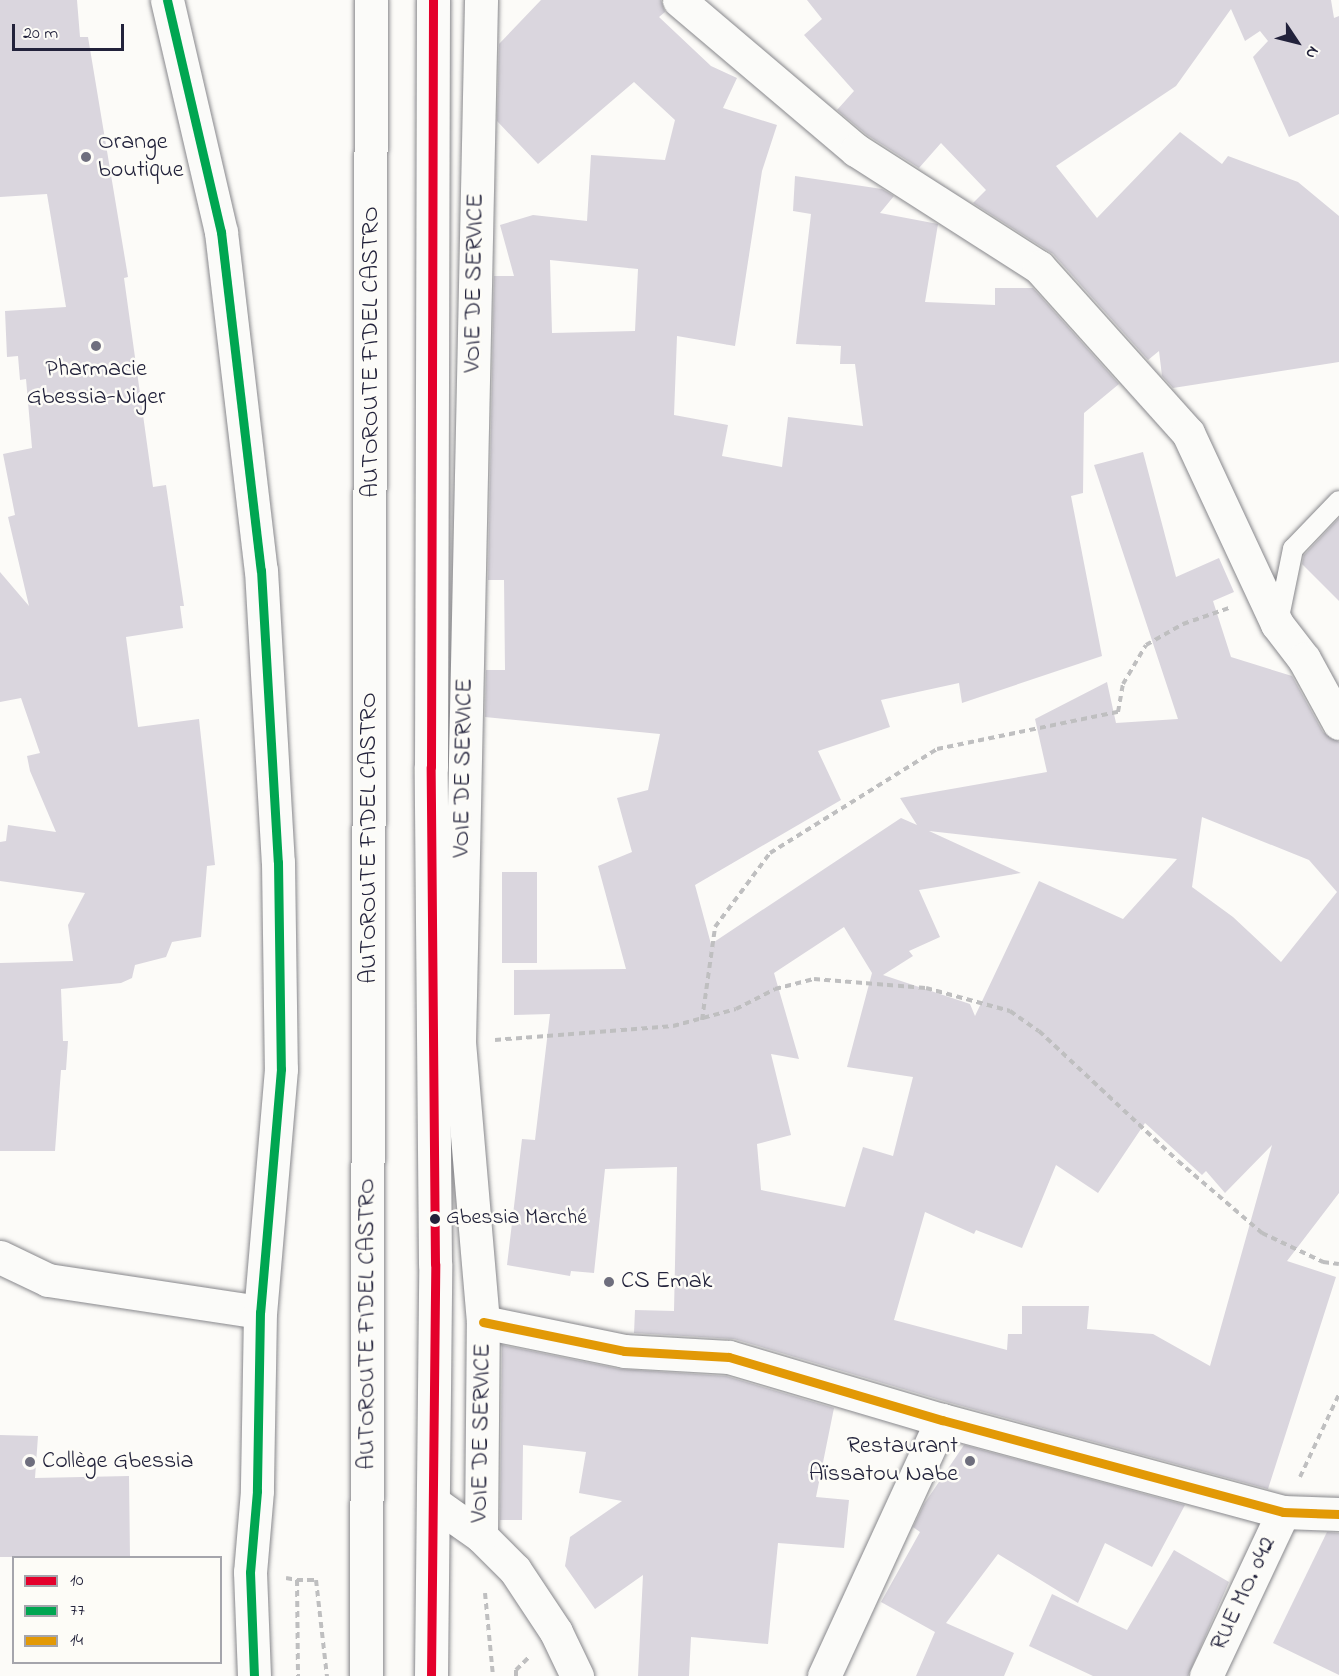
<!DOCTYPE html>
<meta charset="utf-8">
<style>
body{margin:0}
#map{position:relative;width:1339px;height:1676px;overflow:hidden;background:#fcfbf8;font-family:"Indie Flower",sans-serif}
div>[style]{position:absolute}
.building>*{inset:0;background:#dad6de;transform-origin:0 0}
.path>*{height:4px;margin-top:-2px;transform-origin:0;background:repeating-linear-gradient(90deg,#bfbfc0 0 6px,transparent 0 10.5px)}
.roads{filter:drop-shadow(0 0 2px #88888c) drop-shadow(0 0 2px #88888c)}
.service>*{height:20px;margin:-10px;padding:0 10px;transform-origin:10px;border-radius:10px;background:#fbfbf9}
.minor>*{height:33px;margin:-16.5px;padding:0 16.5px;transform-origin:16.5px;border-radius:16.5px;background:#fbfbf9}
.tertiary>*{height:33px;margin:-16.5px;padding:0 16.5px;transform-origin:16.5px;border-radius:16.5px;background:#fbfbf9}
.secondary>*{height:33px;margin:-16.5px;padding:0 16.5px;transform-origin:16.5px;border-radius:16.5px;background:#fbfbf9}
.trunk>*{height:33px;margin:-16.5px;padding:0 16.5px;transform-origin:16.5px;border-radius:16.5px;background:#fbfbf9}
.bus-1>*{height:9px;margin:-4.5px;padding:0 4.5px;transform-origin:4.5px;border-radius:4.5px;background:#e4002b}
.bus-2>*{height:9px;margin:-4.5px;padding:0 4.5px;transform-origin:4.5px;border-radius:4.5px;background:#00a651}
.bus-3>*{height:9px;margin:-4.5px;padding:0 4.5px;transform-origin:4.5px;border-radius:4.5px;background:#e29906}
.dots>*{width:16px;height:16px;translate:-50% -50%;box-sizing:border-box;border:3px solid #fdfcf7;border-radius:50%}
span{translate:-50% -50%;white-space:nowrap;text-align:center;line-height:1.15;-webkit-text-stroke:5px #fdfcf7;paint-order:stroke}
.bus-label{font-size:22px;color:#22223b}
.left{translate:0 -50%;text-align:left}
.poi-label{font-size:24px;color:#22223b}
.right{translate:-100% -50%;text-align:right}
.street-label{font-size:24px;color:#22223b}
.legend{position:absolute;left:12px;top:1556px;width:210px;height:108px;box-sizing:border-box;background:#fdfcf7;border:2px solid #a5a5ac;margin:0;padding:8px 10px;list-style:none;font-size:18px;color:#22223b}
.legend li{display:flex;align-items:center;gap:12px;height:30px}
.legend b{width:30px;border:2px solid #a5a5ac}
.north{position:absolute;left:1267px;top:12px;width:60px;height:60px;-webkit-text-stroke:4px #fdfcf7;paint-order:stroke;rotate:125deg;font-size:16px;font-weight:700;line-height:24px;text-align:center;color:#22223b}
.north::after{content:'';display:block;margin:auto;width:21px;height:27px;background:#22223b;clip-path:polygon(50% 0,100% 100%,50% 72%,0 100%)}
.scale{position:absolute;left:12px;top:24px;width:112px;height:27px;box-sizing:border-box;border:3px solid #22223b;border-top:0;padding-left:8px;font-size:18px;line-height:21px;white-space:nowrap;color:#22223b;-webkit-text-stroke:4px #fdfcf7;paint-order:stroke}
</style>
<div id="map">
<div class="building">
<i style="clip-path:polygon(0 0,77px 0,80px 37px,88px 37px,128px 277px,124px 278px,153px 487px,166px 485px,184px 606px,180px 606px,183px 628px,126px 637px,138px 727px,199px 719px,215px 865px,207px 866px,201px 937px,172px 942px,166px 957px,135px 965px,132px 978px,121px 983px,61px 989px,63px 1041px,68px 1041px,66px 1070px,61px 1070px,55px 1151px,0 1151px,0 963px,73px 961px,68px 925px,85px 893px,0 881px,0 842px,6px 841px,8px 825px,56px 832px,30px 771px,27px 756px,40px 753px,21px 698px,0 702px,0 572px,29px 606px,8px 517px,15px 515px,3px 454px,32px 448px,26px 379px,20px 380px,18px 356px,7px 357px,5px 311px,66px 307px,47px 194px,0 197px)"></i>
<i style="clip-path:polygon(evenodd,541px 0,661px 0,665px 12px,659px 17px,711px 66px,737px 78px,723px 108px,777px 125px,762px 171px,735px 346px,677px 336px,674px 415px,728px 425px,722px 456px,782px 467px,788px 417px,863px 426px,855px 364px,840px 364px,841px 346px,796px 344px,811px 214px,793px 211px,795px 176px,882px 189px,894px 196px,880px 213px,938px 224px,925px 302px,995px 305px,995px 288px,1033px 288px,1119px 384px,1084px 413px,1083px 493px,1071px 496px,1102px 656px,962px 703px,959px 683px,881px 700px,890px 727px,818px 751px,841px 800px,695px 885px,711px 944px,901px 818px,917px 825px,900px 798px,1047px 772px,1035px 719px,1107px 682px,1116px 723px,1178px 719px,1094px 465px,1143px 452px,1176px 577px,1219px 558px,1234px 592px,1213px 601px,1231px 657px,1292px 676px,1323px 732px,1339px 742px,1339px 1193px,1287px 1261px,1336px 1277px,1268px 1489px,947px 1402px,734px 1339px,634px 1333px,635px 1310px,674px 1311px,677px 1167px,605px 1169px,594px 1273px,571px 1271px,570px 1276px,507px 1265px,522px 1139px,535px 1140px,550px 1014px,514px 1015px,514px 970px,626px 969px,598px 866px,632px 852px,617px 798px,648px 790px,660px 734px,485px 717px,486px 670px,505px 670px,504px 580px,488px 580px,494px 276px,514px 276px,500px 225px,533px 215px,587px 221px,591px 155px,665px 160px,675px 120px,634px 82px,538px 164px,497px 121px,499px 44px,541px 0,550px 260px,638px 269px,635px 331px,552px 333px,550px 260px,541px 0,1202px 817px,1309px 860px,1337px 892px,1281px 962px,1233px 917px,1192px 887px,1202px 817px,541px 0,929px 831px,1177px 859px,1123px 919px,1039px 881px,975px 1016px,970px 1004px,883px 975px,913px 956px,909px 951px,940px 937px,919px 890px,1021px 873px,929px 831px,541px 0,844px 927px,872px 973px,847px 1067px,913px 1077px,893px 1156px,863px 1147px,845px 1207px,761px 1190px,757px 1144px,791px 1135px,771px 1054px,799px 1059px,774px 973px,844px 927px,541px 0,1145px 1123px,1202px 1175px,1206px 1171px,1225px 1193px,1272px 1145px,1210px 1366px,1153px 1334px,1087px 1329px,1089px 1306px,1022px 1306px,1022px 1334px,1008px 1334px,1007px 1350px,894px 1320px,925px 1212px,974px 1234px,976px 1230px,1022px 1248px,1056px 1165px,1098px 1193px,1145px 1123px)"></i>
<i style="clip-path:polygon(807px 0,1331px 0,1334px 18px,1339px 16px,1339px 114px,1289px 137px,1253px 57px,1268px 41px,1260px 31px,1245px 41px,1231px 9px,1176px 86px,1056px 166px,1097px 218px,1180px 132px,1222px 164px,1228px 156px,1298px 182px,1339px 216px,1339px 362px,1173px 388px,1162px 376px,1159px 351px,1148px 360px,1053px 254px,973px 203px,986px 190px,941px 143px,919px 168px,867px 135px,837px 110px,854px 91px,804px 35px,822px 19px)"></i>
<i style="clip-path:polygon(1339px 518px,1339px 601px,1302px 564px,1304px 555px)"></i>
<i style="left:502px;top:872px;width:35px;height:91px"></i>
<i style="clip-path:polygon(502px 1345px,620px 1369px,726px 1376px,834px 1408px,816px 1497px,849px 1500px,844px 1548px,778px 1543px,768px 1644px,691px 1637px,689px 1676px,638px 1676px,643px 1575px,595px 1609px,565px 1566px,570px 1537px,622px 1501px,579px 1493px,586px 1452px,523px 1445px,522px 1520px,500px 1520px)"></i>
<i style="clip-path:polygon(0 1435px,38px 1436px,35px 1478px,129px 1476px,130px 1557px,0 1557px)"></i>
<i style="clip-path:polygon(964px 1445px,1185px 1505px,1152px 1567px,1105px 1543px,1078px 1603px,998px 1554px,946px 1623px,1014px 1653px,1004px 1676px,916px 1676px,935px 1632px,881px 1602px,920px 1532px,913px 1527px,924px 1504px)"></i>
<i style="clip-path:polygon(1327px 1532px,1339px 1533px,1339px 1675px,1273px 1643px)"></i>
<i style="clip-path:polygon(1174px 1550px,1229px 1582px,1188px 1676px,1093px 1676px,1029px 1646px,1052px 1594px,1127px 1630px)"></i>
</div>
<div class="path">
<i style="left:702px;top:1020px;width:94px;rotate:-82deg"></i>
<i style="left:715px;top:927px;width:92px;rotate:-53.4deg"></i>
<i style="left:770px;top:853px;width:197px;rotate:-31.9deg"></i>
<i style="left:937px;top:749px;width:185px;rotate:-11.6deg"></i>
<i style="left:1118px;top:712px;width:28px;rotate:-80deg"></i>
<i style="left:1123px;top:684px;width:45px;rotate:-59.5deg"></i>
<i style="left:1146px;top:645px;width:43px;rotate:-29.6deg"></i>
<i style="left:1183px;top:624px;width:49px;rotate:-19.2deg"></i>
<i style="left:495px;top:1040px;width:179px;rotate:-4.5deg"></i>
<i style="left:673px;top:1026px;width:65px;rotate:-15.1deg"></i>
<i style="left:736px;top:1009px;width:44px;rotate:-27.1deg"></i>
<i style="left:775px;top:989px;width:40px;rotate:-14.4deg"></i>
<i style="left:814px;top:979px;width:112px;rotate:4.6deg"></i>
<i style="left:926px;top:988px;width:87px;rotate:15.3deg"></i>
<i style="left:1010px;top:1011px;width:35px;rotate:35deg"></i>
<i style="left:1039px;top:1031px;width:190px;rotate:43.1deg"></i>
<i style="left:1178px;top:1161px;width:111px;rotate:40.6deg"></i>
<i style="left:1262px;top:1233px;width:68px;rotate:25.4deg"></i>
<i style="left:1323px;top:1262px;width:16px;rotate:7deg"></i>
<i style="left:1300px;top:1477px;width:92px;rotate:-64.8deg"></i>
<i style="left:286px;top:1578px;width:11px;rotate:10deg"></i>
<i style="left:297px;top:1580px;width:96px;rotate:89.4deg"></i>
<i style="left:297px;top:1580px;width:19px"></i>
<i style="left:316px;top:1580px;width:97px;rotate:83.5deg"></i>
<i style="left:485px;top:1593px;width:83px;rotate:84.5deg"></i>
<i style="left:516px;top:1676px;width:6px;rotate:-90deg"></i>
<i style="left:516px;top:1670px;width:17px;rotate:-45deg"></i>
</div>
<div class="roads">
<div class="service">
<i style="left:1278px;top:622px;width:75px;rotate:-78.4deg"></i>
<i style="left:1293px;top:549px;width:66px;rotate:-46.2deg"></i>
</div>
<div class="minor">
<i style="left:679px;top:0;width:232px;rotate:40.3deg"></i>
<i style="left:856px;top:150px;width:217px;rotate:32.6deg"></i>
<i style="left:1039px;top:267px;width:223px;rotate:48.1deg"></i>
<i style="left:1188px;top:433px;width:211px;rotate:65deg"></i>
<i style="left:1277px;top:624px;width:44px;rotate:52.4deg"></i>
<i style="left:1304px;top:659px;width:73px;rotate:61.3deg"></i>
<i style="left:483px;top:1322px;width:144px;rotate:11.6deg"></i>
<i style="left:624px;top:1351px;width:105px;rotate:3.3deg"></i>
<i style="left:729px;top:1357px;width:222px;rotate:16.5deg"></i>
<i style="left:942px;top:1420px;width:353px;rotate:15.1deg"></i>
<i style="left:1283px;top:1512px;width:56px;rotate:2deg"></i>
<i style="left:433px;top:1502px;width:59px;rotate:35.3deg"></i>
<i style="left:481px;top:1536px;width:48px;rotate:45deg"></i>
<i style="left:515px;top:1570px;width:74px;rotate:56.5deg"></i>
<i style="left:556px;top:1632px;width:49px;rotate:64.5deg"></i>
<i style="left:481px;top:1536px;width:214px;rotate:-89.5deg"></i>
<i style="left:483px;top:1322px;width:280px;rotate:-94.9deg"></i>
<i style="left:459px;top:1043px;width:1043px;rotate:-88.79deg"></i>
<i style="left:824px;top:1676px;width:282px;rotate:-65.3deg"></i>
<i style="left:1206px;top:1676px;width:181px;rotate:-64.8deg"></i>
</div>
<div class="tertiary">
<i style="left:0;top:1257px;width:53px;rotate:25.6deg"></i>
<i style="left:48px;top:1280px;width:214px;rotate:8.6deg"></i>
</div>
<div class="secondary">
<i style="left:167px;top:0;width:238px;rotate:76.9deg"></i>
<i style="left:221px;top:232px;width:340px;rotate:83.3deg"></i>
<i style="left:261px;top:570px;width:292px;rotate:86.7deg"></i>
<i style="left:278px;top:862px;width:207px;rotate:89.2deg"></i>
<i style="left:281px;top:1069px;width:244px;rotate:94.9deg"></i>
<i style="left:260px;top:1312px;width:179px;rotate:91deg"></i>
<i style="left:257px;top:1491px;width:81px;rotate:94.9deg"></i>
<i style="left:250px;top:1572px;width:104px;rotate:87.8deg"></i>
</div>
<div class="trunk">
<i style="left:366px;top:1676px;width:1676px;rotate:-89.83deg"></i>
<i style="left:431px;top:1676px;width:412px;rotate:-89.4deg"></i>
<i style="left:435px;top:1264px;width:497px;rotate:-90.5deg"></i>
<i style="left:431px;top:767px;width:767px;rotate:-89.85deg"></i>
</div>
</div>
<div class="bus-1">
<i style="left:431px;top:1676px;width:412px;rotate:-89.4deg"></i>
<i style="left:435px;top:1264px;width:497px;rotate:-90.5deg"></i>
<i style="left:431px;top:767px;width:767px;rotate:-89.85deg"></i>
</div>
<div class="bus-2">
<i style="left:167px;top:0;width:238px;rotate:76.9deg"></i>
<i style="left:221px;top:232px;width:340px;rotate:83.3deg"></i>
<i style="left:261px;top:570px;width:292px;rotate:86.7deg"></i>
<i style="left:278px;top:862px;width:207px;rotate:89.2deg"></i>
<i style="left:281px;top:1069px;width:244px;rotate:94.9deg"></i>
<i style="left:260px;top:1312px;width:179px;rotate:91deg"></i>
<i style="left:257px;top:1491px;width:81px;rotate:94.9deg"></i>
<i style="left:250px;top:1572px;width:104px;rotate:87.8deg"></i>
</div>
<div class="bus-3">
<i style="left:483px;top:1322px;width:144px;rotate:11.6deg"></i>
<i style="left:624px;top:1351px;width:105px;rotate:3.3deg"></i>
<i style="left:729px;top:1357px;width:222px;rotate:16.5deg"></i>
<i style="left:942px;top:1420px;width:353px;rotate:15.1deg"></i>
<i style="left:1283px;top:1512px;width:56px;rotate:2deg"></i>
</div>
<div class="dots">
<i style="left:86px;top:157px;background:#6e6e7d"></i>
<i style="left:96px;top:346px;background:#6e6e7d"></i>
<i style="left:435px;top:1219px;background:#22223b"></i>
<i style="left:609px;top:1282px;background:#6e6e7d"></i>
<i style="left:970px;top:1461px;background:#6e6e7d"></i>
<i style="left:30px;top:1462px;background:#6e6e7d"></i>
</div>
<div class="bus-label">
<span class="left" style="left:446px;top:1219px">Gbessia Marché</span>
</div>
<div class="poi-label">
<span class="left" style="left:98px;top:157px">Orange<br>boutique</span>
<span style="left:96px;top:384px">Pharmacie<br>Gbessia-Niger</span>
<span class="left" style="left:621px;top:1282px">CS Emak</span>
<span class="right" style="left:958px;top:1461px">Restaurant<br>Aïssatou Nabe</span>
<span class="left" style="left:42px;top:1462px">Collège Gbessia</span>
</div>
<div class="street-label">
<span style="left:475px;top:283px;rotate:-89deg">VOIE DE SERVICE</span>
<span style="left:372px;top:352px;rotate:-90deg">AUTOROUTE FIDEL CASTRO</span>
<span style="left:464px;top:768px;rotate:-89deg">VOIE DE SERVICE</span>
<span style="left:370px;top:838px;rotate:-90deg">AUTOROUTE FIDEL CASTRO</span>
<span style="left:368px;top:1324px;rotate:-90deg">AUTOROUTE FIDEL CASTRO</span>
<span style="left:482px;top:1433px;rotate:-89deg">VOIE DE SERVICE</span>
<span style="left:1244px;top:1594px;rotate:-65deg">RUE MO. 042</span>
</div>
<ul class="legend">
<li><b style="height:8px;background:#e4002b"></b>10</li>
<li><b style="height:8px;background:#00a651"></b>77</li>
<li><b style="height:8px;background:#e29906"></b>14</li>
</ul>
<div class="north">N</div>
<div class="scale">20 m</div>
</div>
